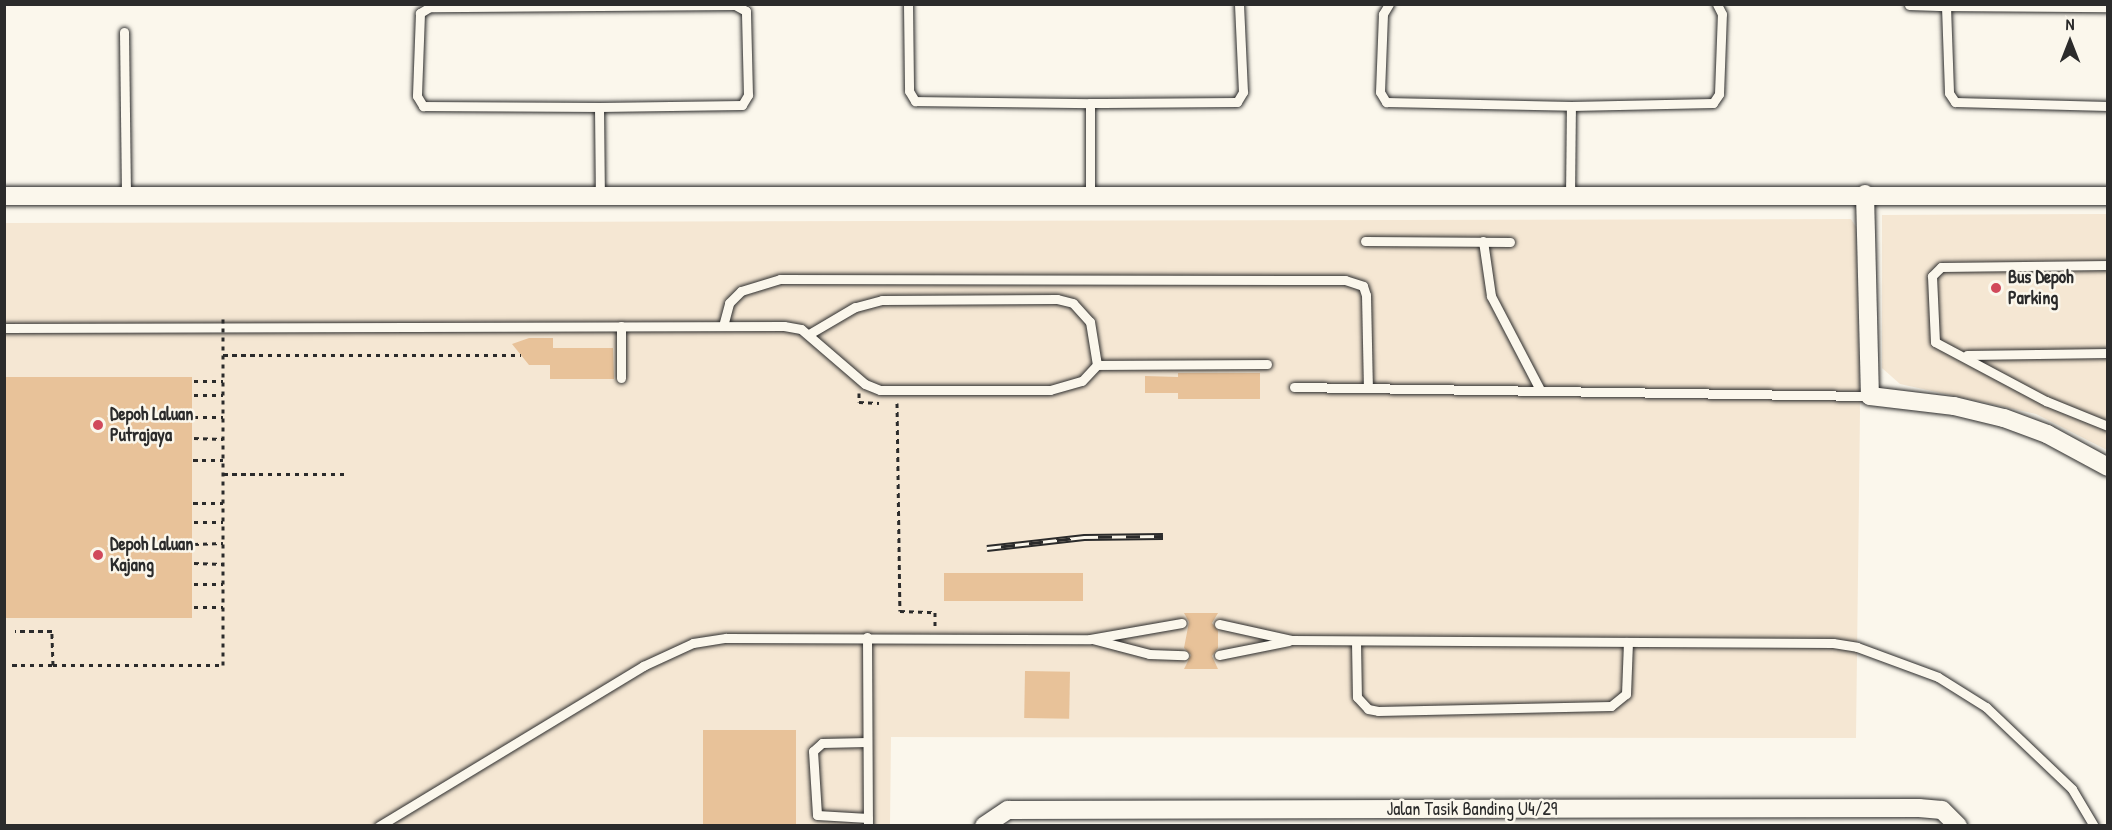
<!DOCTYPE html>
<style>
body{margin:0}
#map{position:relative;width:2112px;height:830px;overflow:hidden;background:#fbf7ec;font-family:"Patrick Hand",sans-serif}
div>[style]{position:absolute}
.built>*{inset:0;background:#f5e7d3}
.building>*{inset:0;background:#e8c299;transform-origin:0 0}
.path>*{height:3px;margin-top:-1.5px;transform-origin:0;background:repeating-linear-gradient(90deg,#2b2b2b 0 4.5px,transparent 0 9px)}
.roads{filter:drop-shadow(0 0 2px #2b2b2b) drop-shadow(0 0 2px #2b2b2b)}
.service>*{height:9px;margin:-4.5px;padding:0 4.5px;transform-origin:4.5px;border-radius:4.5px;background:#fbf7ec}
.minor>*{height:18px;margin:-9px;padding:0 9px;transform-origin:9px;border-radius:9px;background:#fbf7ec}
.rail>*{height:7px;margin-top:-3.5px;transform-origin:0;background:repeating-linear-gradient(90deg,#fbf7ec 0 14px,#2b2b2b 0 28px);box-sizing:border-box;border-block:2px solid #2b2b2b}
.path-bridge>*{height:3px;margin-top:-1.5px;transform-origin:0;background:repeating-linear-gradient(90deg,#2b2b2b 0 4.5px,transparent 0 9px)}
.dots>*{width:16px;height:16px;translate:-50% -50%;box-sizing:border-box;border:3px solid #fbf7ec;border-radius:50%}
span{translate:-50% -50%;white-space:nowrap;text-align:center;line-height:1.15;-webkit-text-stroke:5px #fbf7ec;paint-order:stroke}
.poi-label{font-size:18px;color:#2b2b2b;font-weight:700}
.left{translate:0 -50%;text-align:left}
.street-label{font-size:18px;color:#2b2b2b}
.frame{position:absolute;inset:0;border:6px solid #2b2b2b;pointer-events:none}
.north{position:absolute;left:2040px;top:12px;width:60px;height:60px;-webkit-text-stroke:4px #fbf7ec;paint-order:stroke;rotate:0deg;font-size:16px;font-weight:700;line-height:24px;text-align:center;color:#2b2b2b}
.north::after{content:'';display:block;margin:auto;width:21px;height:27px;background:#2b2b2b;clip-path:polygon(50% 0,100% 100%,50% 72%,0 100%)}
</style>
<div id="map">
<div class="built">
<i style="clip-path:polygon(2107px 214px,2107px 450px,2036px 414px,1900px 384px,1882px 368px,1882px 215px)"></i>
<i style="clip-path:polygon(1851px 219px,1856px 227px,1860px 412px,1856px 738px,891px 737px,890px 825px,5px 825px,4px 223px)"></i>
</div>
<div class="building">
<i style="clip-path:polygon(529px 338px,553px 338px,553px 348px,613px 348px,614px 379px,550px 379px,550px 365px,529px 365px,512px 344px)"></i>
<i style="clip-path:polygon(1178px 373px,1260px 373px,1260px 399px,1178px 399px,1178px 393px,1145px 393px,1145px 376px,1178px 377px)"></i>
<i style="left:4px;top:377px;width:188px;height:241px"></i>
<i style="left:944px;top:573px;width:139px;height:28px"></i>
<i style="clip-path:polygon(1184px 613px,1218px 613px,1212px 623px,1218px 631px,1218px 648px,1212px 656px,1218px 669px,1184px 669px,1191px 655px,1184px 648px,1189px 622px)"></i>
<i style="left:1025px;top:671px;width:45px;height:47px;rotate:1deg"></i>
<i style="left:796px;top:730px;width:95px;height:93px;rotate:90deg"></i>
</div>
<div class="path">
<i style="left:223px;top:355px;width:298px"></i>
<i style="left:194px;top:381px;width:29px"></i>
<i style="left:859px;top:393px;width:9px;rotate:90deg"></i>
<i style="left:859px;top:402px;width:20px;rotate:3deg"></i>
<i style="left:194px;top:395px;width:29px"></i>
<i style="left:897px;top:403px;width:208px;rotate:89.2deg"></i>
<i style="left:900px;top:611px;width:35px;rotate:2deg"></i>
<i style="left:935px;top:612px;width:15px;rotate:90deg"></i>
<i style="left:194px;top:417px;width:29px"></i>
<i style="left:194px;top:438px;width:29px;rotate:2deg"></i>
<i style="left:193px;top:460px;width:30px"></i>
<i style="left:223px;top:474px;width:124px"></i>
<i style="left:193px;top:503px;width:30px"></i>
<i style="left:194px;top:522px;width:29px"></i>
<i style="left:194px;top:544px;width:29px;rotate:-2deg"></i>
<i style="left:194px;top:563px;width:29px;rotate:2deg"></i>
<i style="left:194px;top:584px;width:29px"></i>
<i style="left:194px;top:607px;width:29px"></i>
<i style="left:12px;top:665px;width:41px"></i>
<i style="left:53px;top:665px;width:34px;rotate:-92deg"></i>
<i style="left:52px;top:631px;width:37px;rotate:180deg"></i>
</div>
<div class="roads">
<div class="service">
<i style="left:908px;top:4px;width:87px;rotate:89.3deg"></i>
<i style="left:909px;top:91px;width:12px;rotate:59deg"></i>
<i style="left:915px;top:101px;width:175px;rotate:0.7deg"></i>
<i style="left:1090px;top:103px;width:96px;rotate:90deg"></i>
<i style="left:1389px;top:4px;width:12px;rotate:121deg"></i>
<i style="left:1383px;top:14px;width:78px;rotate:92.2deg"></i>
<i style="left:1380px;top:92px;width:12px;rotate:59deg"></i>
<i style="left:1386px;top:102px;width:185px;rotate:1.2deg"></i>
<i style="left:1571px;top:106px;width:142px;rotate:-1.2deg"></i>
<i style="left:1713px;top:103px;width:11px;rotate:-56deg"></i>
<i style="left:1719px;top:94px;width:80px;rotate:-87.9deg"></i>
<i style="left:1722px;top:14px;width:11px;rotate:-117deg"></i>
<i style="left:1909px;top:5px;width:37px;rotate:2deg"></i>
<i style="left:1946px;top:6px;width:87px;rotate:88deg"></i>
<i style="left:1949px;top:93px;width:11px;rotate:56deg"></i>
<i style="left:1955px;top:102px;width:153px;rotate:1.5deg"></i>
<i style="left:1946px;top:6px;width:162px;rotate:0.4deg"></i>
<i style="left:124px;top:32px;width:164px;rotate:89.3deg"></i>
<i style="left:1090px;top:103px;width:147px;rotate:-0.4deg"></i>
<i style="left:1237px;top:102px;width:12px;rotate:-59deg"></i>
<i style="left:1243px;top:92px;width:88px;rotate:-92.6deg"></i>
<i style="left:599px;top:107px;width:143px;rotate:-0.8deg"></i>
<i style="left:742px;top:105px;width:12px;rotate:-59deg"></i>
<i style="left:748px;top:95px;width:84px;rotate:-91.4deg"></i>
<i style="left:746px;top:11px;width:13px;rotate:-151deg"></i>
<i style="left:735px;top:5px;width:305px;rotate:179.6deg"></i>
<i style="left:430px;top:7px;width:12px;rotate:149deg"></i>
<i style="left:420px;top:13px;width:83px;rotate:92.1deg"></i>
<i style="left:417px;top:96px;width:12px;rotate:59deg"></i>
<i style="left:423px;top:106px;width:176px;rotate:0.3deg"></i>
<i style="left:599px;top:107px;width:90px;rotate:89.4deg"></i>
<i style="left:1570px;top:197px;width:91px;rotate:-89.4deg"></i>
<i style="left:1365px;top:241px;width:145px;rotate:0.4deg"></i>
<i style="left:1483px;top:241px;width:56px;rotate:81.7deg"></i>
<i style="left:1491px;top:296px;width:104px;rotate:62.4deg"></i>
<i style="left:2108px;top:265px;width:167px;rotate:179.3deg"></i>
<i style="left:1941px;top:267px;width:13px;rotate:135deg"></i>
<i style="left:1932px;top:276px;width:66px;rotate:87.4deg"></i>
<i style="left:1935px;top:342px;width:126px;rotate:28deg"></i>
<i style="left:2046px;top:401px;width:67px;rotate:22deg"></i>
<i style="left:621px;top:326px;width:52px;rotate:90deg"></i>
<i style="left:723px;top:326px;width:24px;rotate:-75deg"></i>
<i style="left:729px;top:303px;width:17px;rotate:-45deg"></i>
<i style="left:741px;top:291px;width:41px;rotate:-17.1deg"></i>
<i style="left:780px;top:279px;width:565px;rotate:0.1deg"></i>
<i style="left:1345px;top:280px;width:19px;rotate:18deg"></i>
<i style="left:1363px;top:286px;width:9px;rotate:72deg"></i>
<i style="left:1366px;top:295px;width:92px;rotate:88.8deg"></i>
<i style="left:4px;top:328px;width:780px;rotate:-0.15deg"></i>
<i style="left:784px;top:326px;width:17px;rotate:10deg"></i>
<i style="left:801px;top:329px;width:84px;rotate:40.7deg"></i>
<i style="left:865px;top:384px;width:16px;rotate:22deg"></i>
<i style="left:880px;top:390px;width:170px"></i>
<i style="left:1050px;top:390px;width:33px;rotate:-16deg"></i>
<i style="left:1082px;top:381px;width:22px;rotate:-47deg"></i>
<i style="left:1097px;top:365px;width:44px;rotate:-99.2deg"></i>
<i style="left:1090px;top:322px;width:25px;rotate:-132deg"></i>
<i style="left:1073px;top:303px;width:16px;rotate:-166deg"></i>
<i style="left:1057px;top:299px;width:175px;rotate:179.7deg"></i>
<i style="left:882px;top:300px;width:28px;rotate:165deg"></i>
<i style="left:855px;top:307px;width:53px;rotate:149.6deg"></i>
<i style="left:1967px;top:355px;width:141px;rotate:-0.8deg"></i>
<i style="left:1097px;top:365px;width:170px;rotate:-0.3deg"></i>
<i style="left:1294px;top:387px;width:576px;rotate:0.9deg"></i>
<i style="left:1219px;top:624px;width:74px;rotate:12.5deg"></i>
<i style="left:1291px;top:640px;width:542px;rotate:0.32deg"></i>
<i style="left:1833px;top:643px;width:24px;rotate:9deg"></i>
<i style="left:1857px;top:647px;width:86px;rotate:20.3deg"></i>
<i style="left:1938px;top:677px;width:57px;rotate:32deg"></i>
<i style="left:1986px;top:707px;width:119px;rotate:43.6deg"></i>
<i style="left:2072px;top:789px;width:43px;rotate:59.3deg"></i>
<i style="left:867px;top:637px;width:189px;rotate:89.7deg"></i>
<i style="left:1092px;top:639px;width:59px;rotate:14.7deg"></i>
<i style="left:1149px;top:654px;width:35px;rotate:2deg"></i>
<i style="left:1356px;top:642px;width:55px;rotate:89deg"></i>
<i style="left:1357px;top:697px;width:16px;rotate:47deg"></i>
<i style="left:1368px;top:709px;width:10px;rotate:11deg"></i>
<i style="left:1378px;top:711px;width:233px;rotate:-1.2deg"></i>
<i style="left:1611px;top:706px;width:19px;rotate:-39deg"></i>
<i style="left:1626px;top:694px;width:52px;rotate:-87.8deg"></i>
<i style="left:1219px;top:655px;width:71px;rotate:-11.3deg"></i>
<i style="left:867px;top:742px;width:45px;rotate:178.7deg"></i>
<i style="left:822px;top:743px;width:12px;rotate:138deg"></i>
<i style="left:813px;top:751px;width:64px;rotate:86.4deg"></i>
<i style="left:817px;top:815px;width:51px;rotate:3.4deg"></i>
<i style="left:379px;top:826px;width:309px;rotate:-31.2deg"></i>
<i style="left:643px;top:666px;width:55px;rotate:-24.7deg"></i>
<i style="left:693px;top:643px;width:33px;rotate:-9deg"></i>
<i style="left:726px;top:638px;width:364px;rotate:0.2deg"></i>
<i style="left:1090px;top:639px;width:93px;rotate:-9.9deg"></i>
</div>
<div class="minor">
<i style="left:1865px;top:194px;width:202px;rotate:88.6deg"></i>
<i style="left:1870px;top:396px;width:85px;rotate:6.8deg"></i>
<i style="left:1954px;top:406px;width:51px;rotate:13.5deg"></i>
<i style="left:2004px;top:418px;width:46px;rotate:20.4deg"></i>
<i style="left:2047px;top:434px;width:69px;rotate:28.4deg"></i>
<i style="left:4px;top:196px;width:2104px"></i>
<i style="left:984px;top:826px;width:29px;rotate:-34deg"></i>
<i style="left:1008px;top:810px;width:911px;rotate:-0.13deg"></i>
<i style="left:1919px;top:808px;width:23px;rotate:5deg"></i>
<i style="left:1942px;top:810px;width:23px;rotate:45deg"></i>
</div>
</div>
<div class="rail">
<i style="left:987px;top:548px;width:98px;rotate:-6.5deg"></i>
<i style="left:1084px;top:537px;width:79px;rotate:-0.7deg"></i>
</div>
<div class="path-bridge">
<i style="left:53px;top:665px;width:170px"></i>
<i style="left:223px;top:665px;width:349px;rotate:-90deg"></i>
</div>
<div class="dots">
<i style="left:1996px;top:288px;background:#d1495b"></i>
<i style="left:98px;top:425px;background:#d1495b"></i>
<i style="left:98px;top:555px;background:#d1495b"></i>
</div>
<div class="poi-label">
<span class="left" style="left:2008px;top:288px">Bus Depoh<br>Parking</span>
<span class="left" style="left:110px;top:425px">Depoh Laluan<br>Putrajaya</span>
<span class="left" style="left:110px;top:555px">Depoh Laluan<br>Kajang</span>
</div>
<div class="street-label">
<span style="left:1472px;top:809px">Jalan Tasik Banding U4/29</span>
</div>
<div class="frame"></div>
<div class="north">N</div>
</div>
